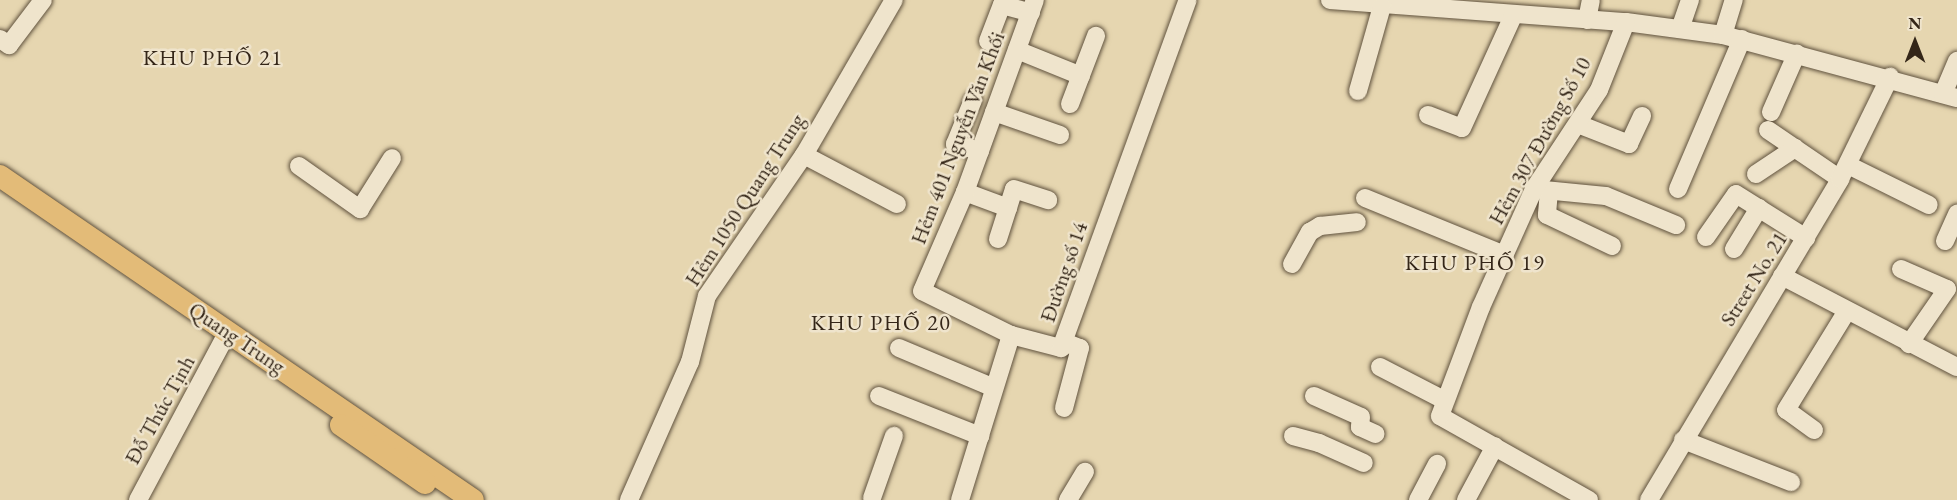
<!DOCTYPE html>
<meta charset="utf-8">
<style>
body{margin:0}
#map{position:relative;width:1957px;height:500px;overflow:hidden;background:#e6d6b0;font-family:"EB Garamond",serif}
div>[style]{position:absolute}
.roads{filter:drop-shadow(0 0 2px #60523e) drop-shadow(0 0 2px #60523e)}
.minor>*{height:18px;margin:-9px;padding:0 9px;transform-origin:9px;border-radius:9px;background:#efe4cc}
.major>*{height:22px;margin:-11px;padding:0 11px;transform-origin:11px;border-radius:11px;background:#e3bb78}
span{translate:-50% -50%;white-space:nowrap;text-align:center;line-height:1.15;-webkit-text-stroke:5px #efe4cc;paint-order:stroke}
.street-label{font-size:21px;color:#342618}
.neighbourhood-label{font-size:22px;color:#342618;letter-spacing:1.5px}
.north{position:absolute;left:1885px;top:12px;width:60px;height:60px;-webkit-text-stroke:4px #efe4cc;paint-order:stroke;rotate:0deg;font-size:16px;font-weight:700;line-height:24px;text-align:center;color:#342618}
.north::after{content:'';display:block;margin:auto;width:21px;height:27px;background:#342618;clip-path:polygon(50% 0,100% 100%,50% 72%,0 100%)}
</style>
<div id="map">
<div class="roads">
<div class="minor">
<i style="left:1330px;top:0;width:297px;rotate:4.3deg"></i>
<i style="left:1626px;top:22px;width:98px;rotate:7.6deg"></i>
<i style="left:1723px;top:35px;width:242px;rotate:15.1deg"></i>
<i style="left:1587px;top:20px;width:20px;rotate:-79deg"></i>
<i style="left:1680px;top:29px;width:31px;rotate:-71deg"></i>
<i style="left:1723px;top:35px;width:37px;rotate:-73deg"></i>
<i style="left:0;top:39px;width:11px;rotate:34deg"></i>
<i style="left:9px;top:45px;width:56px;rotate:-52.9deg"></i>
<i style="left:988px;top:41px;width:39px;rotate:-69deg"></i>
<i style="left:1002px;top:5px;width:30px;rotate:15deg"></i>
<i style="left:1017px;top:50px;width:69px;rotate:22.1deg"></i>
<i style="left:1358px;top:91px;width:88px;rotate:-74.2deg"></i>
<i style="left:1943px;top:94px;width:36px;rotate:-67deg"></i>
<i style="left:973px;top:100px;width:48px;rotate:112.2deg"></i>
<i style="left:955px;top:144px;width:26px;rotate:16deg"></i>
<i style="left:1070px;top:104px;width:73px;rotate:-69.1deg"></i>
<i style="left:994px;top:112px;width:70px;rotate:19.2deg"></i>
<i style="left:1771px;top:112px;width:64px;rotate:-66.2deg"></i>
<i style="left:1428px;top:115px;width:36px;rotate:21deg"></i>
<i style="left:1462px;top:128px;width:125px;rotate:-65.5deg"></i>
<i style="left:1578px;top:124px;width:55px;rotate:21.4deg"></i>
<i style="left:1629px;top:144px;width:31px;rotate:-65deg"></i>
<i style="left:1768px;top:130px;width:87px;rotate:34.2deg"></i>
<i style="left:804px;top:155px;width:105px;rotate:27.8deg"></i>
<i style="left:1848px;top:165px;width:90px;rotate:26.3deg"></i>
<i style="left:299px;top:166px;width:75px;rotate:35.2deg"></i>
<i style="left:360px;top:209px;width:60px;rotate:-57.9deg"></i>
<i style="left:1756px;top:174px;width:47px;rotate:-33.7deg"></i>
<i style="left:1534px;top:189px;width:72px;rotate:5.6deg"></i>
<i style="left:1606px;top:196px;width:76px;rotate:22.5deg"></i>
<i style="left:1678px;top:189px;width:163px;rotate:-66.9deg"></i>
<i style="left:1549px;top:191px;width:24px;rotate:95deg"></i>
<i style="left:1547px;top:215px;width:72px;rotate:25.5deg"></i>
<i style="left:965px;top:192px;width:46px;rotate:20.4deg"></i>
<i style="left:1365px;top:198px;width:151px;rotate:22.2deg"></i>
<i style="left:1706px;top:237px;width:52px;rotate:-55.1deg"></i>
<i style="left:1736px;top:194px;width:83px;rotate:32.2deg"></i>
<i style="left:998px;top:239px;width:52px;rotate:-72.3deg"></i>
<i style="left:1014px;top:189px;width:36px;rotate:18deg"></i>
<i style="left:1945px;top:241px;width:30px;rotate:-66deg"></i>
<i style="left:1734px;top:249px;width:48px;rotate:-58.6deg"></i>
<i style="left:1292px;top:264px;width:37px;rotate:-61deg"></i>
<i style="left:1310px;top:232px;width:12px;rotate:-31deg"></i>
<i style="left:1320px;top:226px;width:37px;rotate:-6deg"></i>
<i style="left:1901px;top:269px;width:50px;rotate:23.5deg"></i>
<i style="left:1947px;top:289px;width:67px;rotate:124.6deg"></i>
<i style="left:1782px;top:276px;width:197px;rotate:27.5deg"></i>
<i style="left:1011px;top:335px;width:99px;rotate:-153.7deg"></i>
<i style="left:922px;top:291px;width:108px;rotate:-66.5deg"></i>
<i style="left:965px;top:192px;width:204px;rotate:-70deg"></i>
<i style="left:1064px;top:342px;width:17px;rotate:21deg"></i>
<i style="left:1080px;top:348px;width:62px;rotate:104.9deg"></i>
<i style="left:899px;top:348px;width:103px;rotate:22.8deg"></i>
<i style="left:1380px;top:367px;width:72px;rotate:27.3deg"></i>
<i style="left:879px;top:396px;width:109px;rotate:21.6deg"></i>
<i style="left:1314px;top:396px;width:51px;rotate:24.1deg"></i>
<i style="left:1361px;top:417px;width:10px;rotate:96deg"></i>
<i style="left:1360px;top:427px;width:17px;rotate:24deg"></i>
<i style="left:1814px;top:430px;width:34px;rotate:-144deg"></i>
<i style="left:1786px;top:410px;width:116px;rotate:-58.4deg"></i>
<i style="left:1293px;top:436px;width:27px;rotate:15deg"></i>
<i style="left:1319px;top:443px;width:49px;rotate:24deg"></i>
<i style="left:1683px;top:440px;width:116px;rotate:21.3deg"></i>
<i style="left:872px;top:498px;width:66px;rotate:-70.5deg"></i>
<i style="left:138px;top:500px;width:180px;rotate:-61.9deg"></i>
<i style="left:629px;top:500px;width:151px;rotate:-66.2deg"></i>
<i style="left:690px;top:362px;width:68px;rotate:-75.6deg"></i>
<i style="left:707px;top:296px;width:171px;rotate:-55.5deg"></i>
<i style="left:804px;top:155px;width:179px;rotate:-59.9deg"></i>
<i style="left:960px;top:500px;width:173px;rotate:-72.8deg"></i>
<i style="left:1011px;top:335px;width:52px;rotate:14.6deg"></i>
<i style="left:1061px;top:348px;width:370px;rotate:-70deg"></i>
<i style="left:1068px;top:500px;width:33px;rotate:-59deg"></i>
<i style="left:1418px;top:500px;width:41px;rotate:-62.2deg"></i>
<i style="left:1466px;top:500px;width:61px;rotate:-61.8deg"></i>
<i style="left:1589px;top:500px;width:171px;rotate:-150.6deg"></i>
<i style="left:1440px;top:416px;width:116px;rotate:-69.4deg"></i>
<i style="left:1481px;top:307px;width:129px;rotate:-65.8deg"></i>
<i style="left:1534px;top:189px;width:118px;rotate:-56.7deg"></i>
<i style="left:1599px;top:90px;width:73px;rotate:-68.3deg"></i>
<i style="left:1649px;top:500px;width:374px;rotate:-59.2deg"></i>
<i style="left:1840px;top:179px;width:114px;rotate:-63.9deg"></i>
</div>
<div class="major">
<i style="left:0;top:176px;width:573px;rotate:34.41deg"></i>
<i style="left:341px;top:425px;width:102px;rotate:34.6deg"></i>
</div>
</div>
<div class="street-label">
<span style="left:958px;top:138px;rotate:-69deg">Hẻm 401 Nguyễn Văn Khối</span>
<span style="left:1540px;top:141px;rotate:-61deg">Hẻm 307 Đường Số 10</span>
<span style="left:745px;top:200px;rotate:-57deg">Hẻm 1050 Quang Trung</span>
<span style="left:1064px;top:272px;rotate:-71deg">Đường số 14</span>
<span style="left:1754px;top:279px;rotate:-58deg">Street No. 21</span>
<span style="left:237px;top:338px;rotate:34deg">Quang Trung</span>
<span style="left:160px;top:410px;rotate:-61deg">Đỗ Thúc Tịnh</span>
</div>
<div class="neighbourhood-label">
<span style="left:213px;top:58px">KHU PHỐ 21</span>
<span style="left:1475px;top:263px">KHU PHỐ 19</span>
<span style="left:881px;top:323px">KHU PHỐ 20</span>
</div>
<div class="north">N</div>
</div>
